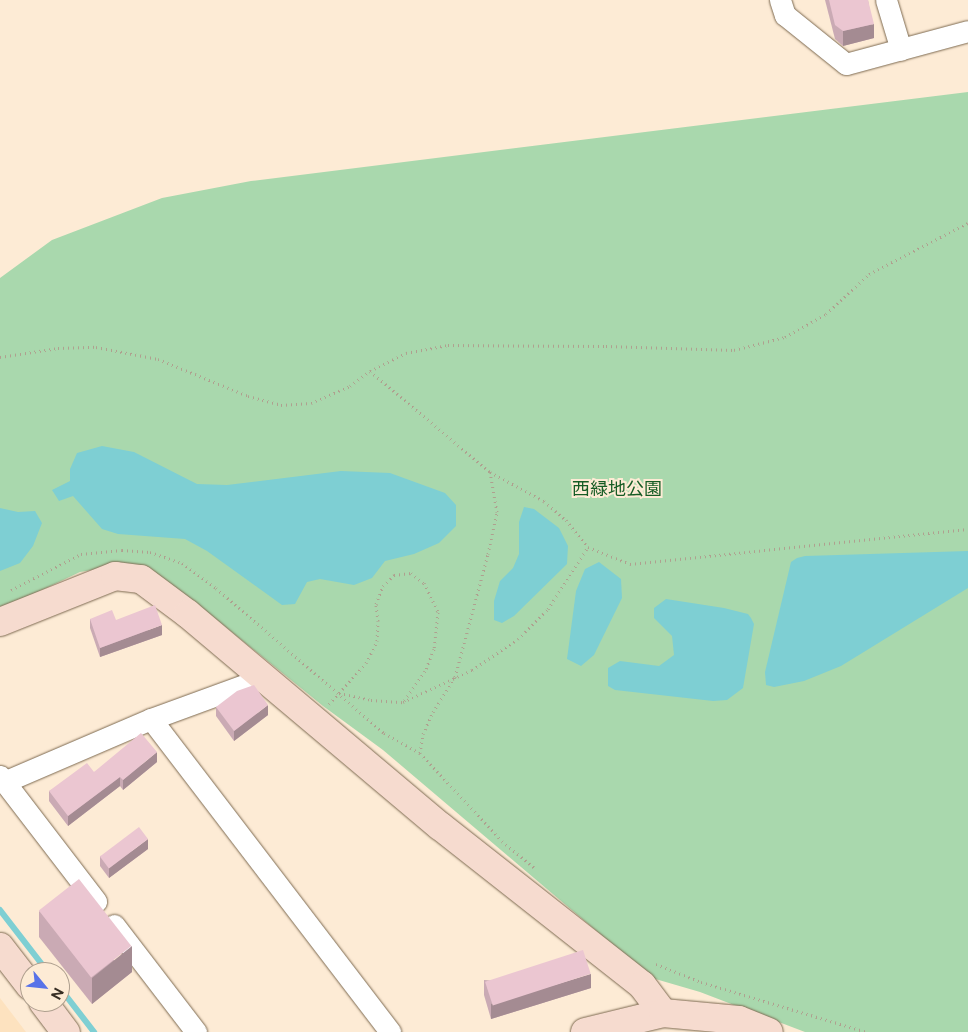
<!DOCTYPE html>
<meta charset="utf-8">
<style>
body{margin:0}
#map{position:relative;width:968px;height:1032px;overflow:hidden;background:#fdebd5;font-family:"Public Sans","Noto Sans JP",sans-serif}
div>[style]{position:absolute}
.built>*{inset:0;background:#fde2bf}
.green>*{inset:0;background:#a9d8ad}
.water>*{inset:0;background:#7ecfd3}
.stream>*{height:6px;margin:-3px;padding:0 3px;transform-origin:3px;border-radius:3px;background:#7ecfd3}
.path>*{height:3px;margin-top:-1.5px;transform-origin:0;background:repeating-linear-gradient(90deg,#afa08f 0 1px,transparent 0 5px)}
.roads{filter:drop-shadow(0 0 1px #7d6a51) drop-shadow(0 0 1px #7d6a51)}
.street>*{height:21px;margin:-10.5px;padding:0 10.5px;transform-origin:10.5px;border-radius:10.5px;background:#fff}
.secondary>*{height:28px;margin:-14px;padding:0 14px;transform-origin:14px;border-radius:14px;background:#f6dbcf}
.wall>*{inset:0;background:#caaab4}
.shaded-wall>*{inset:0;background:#a48b92}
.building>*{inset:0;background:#ebc6d1;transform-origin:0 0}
span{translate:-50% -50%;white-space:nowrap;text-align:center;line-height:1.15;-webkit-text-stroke:4px #fdebd5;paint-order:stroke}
.park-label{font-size:18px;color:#165c25}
.north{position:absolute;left:20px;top:962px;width:50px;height:50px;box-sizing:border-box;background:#fdebd5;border:1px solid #ae9f8e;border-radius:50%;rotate:118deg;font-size:14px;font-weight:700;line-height:20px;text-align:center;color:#372e24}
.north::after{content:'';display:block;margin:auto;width:18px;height:22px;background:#5872e8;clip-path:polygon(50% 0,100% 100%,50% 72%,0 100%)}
</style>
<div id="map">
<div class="built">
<i style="clip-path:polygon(0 998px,26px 1032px,0 1032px)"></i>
</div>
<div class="green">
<i style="clip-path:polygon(968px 92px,968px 1032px,805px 1032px,700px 992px,652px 978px,383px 750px,323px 706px,201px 607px,155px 575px,110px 567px,80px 572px,0 610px,0 278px,52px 240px,162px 198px,251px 181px)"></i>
</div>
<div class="water">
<i style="clip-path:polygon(102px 446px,134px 452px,197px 484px,227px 485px,341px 471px,390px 473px,445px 493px,456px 505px,456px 526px,439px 543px,414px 554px,385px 561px,372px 578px,354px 585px,320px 579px,307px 582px,295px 604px,282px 605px,207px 551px,185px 539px,118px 534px,102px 529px,73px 496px,59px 501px,52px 490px,70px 481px,70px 469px,77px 453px)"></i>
<i style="clip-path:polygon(524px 507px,534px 509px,559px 528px,568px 546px,567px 564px,514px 616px,502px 623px,494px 620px,494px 601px,500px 581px,513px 568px,519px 554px,519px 522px)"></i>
<i style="clip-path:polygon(0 508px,18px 512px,35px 511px,42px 523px,33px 546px,20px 563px,0 571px)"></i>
<i style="clip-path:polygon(968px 551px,968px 588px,841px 666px,804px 681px,774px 687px,766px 685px,765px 672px,791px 562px,797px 558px,805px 556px)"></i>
<i style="clip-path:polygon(599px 562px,621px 579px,622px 598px,594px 655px,581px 666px,567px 659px,576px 591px,585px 569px)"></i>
<i style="clip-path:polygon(666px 599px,724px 608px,748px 614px,751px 618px,754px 624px,743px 688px,727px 700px,713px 701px,615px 690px,608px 686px,608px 668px,620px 661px,659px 666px,674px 655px,672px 636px,654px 618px,654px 608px)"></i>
</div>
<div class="stream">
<i style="left:0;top:910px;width:78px;rotate:52.3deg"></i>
<i style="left:60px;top:988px;width:56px;rotate:52.3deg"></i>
</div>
<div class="path">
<i style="left:0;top:357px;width:59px;rotate:-8.8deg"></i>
<i style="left:58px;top:348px;width:38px;rotate:-2deg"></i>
<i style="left:96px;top:347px;width:63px;rotate:11deg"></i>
<i style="left:158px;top:359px;width:97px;rotate:22.3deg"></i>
<i style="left:248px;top:396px;width:34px;rotate:15deg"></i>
<i style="left:281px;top:405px;width:30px;rotate:-4deg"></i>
<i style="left:311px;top:403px;width:43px;rotate:-23.6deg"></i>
<i style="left:350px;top:386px;width:25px;rotate:-37deg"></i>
<i style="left:370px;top:371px;width:40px;rotate:-26.6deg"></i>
<i style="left:406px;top:353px;width:43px;rotate:-10.8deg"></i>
<i style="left:448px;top:345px;width:158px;rotate:0.4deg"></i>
<i style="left:606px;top:346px;width:128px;rotate:1.8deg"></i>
<i style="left:734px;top:350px;width:53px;rotate:-14.3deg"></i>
<i style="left:785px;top:337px;width:47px;rotate:-29.3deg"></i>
<i style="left:826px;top:314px;width:59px;rotate:-42.9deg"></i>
<i style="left:869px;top:274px;width:111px;rotate:-27.3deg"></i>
<i style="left:370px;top:371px;width:157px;rotate:40.1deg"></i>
<i style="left:490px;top:472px;width:61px;rotate:28.2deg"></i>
<i style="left:544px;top:501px;width:29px;rotate:41deg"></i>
<i style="left:566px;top:520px;width:35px;rotate:51deg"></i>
<i style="left:588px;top:547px;width:45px;rotate:22deg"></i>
<i style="left:630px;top:564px;width:340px;rotate:-5.9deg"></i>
<i style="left:11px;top:590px;width:79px;rotate:-27.2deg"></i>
<i style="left:81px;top:554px;width:41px;rotate:-5.6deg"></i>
<i style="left:122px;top:550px;width:28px;rotate:4deg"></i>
<i style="left:150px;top:552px;width:34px;rotate:19deg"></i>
<i style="left:182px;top:563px;width:42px;rotate:36.3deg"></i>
<i style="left:216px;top:588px;width:222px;rotate:40.8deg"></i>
<i style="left:384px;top:733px;width:41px;rotate:29.1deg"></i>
<i style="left:420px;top:753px;width:120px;rotate:47deg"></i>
<i style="left:502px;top:841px;width:44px;rotate:39.5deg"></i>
<i style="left:339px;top:693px;width:33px;rotate:12deg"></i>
<i style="left:371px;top:700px;width:32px;rotate:4deg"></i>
<i style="left:403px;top:702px;width:76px;rotate:-24.9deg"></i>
<i style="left:472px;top:670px;width:55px;rotate:-34deg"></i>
<i style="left:518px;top:639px;width:42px;rotate:-45deg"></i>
<i style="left:548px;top:609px;width:74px;rotate:-57.2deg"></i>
<i style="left:329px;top:704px;width:55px;rotate:-47.9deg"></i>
<i style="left:366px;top:663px;width:25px;rotate:-63deg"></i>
<i style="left:377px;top:641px;width:20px;rotate:-87deg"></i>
<i style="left:378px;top:621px;width:17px;rotate:-97deg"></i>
<i style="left:376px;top:604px;width:19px;rotate:-69deg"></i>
<i style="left:383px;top:586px;width:16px;rotate:-45deg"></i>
<i style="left:394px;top:575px;width:17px;rotate:-7deg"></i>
<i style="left:411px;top:573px;width:16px;rotate:38deg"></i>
<i style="left:424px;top:583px;width:32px;rotate:64deg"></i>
<i style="left:438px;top:612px;width:37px;rotate:96deg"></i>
<i style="left:434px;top:649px;width:24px;rotate:112deg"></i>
<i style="left:425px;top:671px;width:38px;rotate:125deg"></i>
<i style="left:420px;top:753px;width:19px;rotate:-81deg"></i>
<i style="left:423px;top:734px;width:24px;rotate:-66deg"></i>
<i style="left:433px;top:712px;width:41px;rotate:-57.8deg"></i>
<i style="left:455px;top:677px;width:127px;rotate:-75deg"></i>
<i style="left:488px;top:554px;width:43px;rotate:-77.9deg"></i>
<i style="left:497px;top:512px;width:41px;rotate:-99.9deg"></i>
<i style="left:656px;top:964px;width:48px;rotate:21.8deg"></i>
<i style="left:701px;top:982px;width:173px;rotate:16.8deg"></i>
</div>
<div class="roads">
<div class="street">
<i style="left:780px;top:0;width:16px;rotate:72deg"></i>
<i style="left:785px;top:15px;width:78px;rotate:38.8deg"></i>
<i style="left:846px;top:64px;width:126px;rotate:-15.1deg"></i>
<i style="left:886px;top:0;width:52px;rotate:73.3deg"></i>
<i style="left:151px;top:719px;width:394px;rotate:52.6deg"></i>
<i style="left:0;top:776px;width:158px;rotate:52.5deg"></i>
<i style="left:4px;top:782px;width:160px;rotate:-23.2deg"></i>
<i style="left:151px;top:719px;width:119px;rotate:-20.1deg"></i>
<i style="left:114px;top:925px;width:135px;rotate:52.5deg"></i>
</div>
<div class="secondary">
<i style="left:0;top:622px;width:124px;rotate:-21.8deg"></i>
<i style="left:115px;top:576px;width:26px;rotate:7deg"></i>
<i style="left:141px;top:579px;width:59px;rotate:36.7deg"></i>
<i style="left:188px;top:614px;width:329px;rotate:40.1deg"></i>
<i style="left:440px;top:826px;width:257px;rotate:38.2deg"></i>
<i style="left:642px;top:985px;width:35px;rotate:53deg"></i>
<i style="left:0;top:947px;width:49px;rotate:52.4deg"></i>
<i style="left:43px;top:1002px;width:38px;rotate:53deg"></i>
<i style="left:585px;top:1032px;width:80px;rotate:-13.7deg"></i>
<i style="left:663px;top:1013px;width:76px;rotate:5.3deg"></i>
<i style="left:739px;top:1020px;width:32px;rotate:22deg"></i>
</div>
</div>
<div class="wall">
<i style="clip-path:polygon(825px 0,868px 0,874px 38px,843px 46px,835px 39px)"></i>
<i style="clip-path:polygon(90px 619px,116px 620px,162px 635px,100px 657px,90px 628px)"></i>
<i style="clip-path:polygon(216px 707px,268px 715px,234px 741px,216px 716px)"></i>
<i style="clip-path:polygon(157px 762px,123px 790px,120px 786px,68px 826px,49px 801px,49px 791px,94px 772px)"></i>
<i style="clip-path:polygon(148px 849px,109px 878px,100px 866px,100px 856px)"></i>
<i style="clip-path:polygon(39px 911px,132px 972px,92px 1004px,39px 937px)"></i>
<i style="clip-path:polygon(484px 980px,591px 988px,491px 1019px,484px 995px)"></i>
</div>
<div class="shaded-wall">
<i style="clip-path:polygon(874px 24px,874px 38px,843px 46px,843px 31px)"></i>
<i style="clip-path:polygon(162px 625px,162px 635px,100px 657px,100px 648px)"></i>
<i style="clip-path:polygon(268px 705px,268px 715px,234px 741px,234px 731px)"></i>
<i style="clip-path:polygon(157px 752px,157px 762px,123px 790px,123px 780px)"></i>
<i style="clip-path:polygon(120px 777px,120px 786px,68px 826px,68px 816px)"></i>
<i style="clip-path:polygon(148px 839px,148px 849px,109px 878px,109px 868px)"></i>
<i style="clip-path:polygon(132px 946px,132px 972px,92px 1004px,92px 978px)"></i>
<i style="clip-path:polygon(591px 974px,591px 988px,491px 1019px,491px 1004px)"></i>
</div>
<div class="building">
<i style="clip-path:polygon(829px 0,868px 0,874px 24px,843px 31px,835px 25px)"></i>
<i style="clip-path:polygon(155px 605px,162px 625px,100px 648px,90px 619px,112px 610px,116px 620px)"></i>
<i style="clip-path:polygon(254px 685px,268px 705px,234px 731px,216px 707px,237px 691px)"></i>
<i style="clip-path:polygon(141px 733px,157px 752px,123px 780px,120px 777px,68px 816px,49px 791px,87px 763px,94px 772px)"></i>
<i style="left:139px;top:827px;width:15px;height:49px;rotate:53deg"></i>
<i style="left:79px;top:879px;width:85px;height:51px;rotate:52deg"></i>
<i style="left:583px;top:950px;width:25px;height:103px;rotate:72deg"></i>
</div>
<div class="park-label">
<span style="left:617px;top:489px">西緑地公園</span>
</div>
<div class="north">N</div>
</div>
